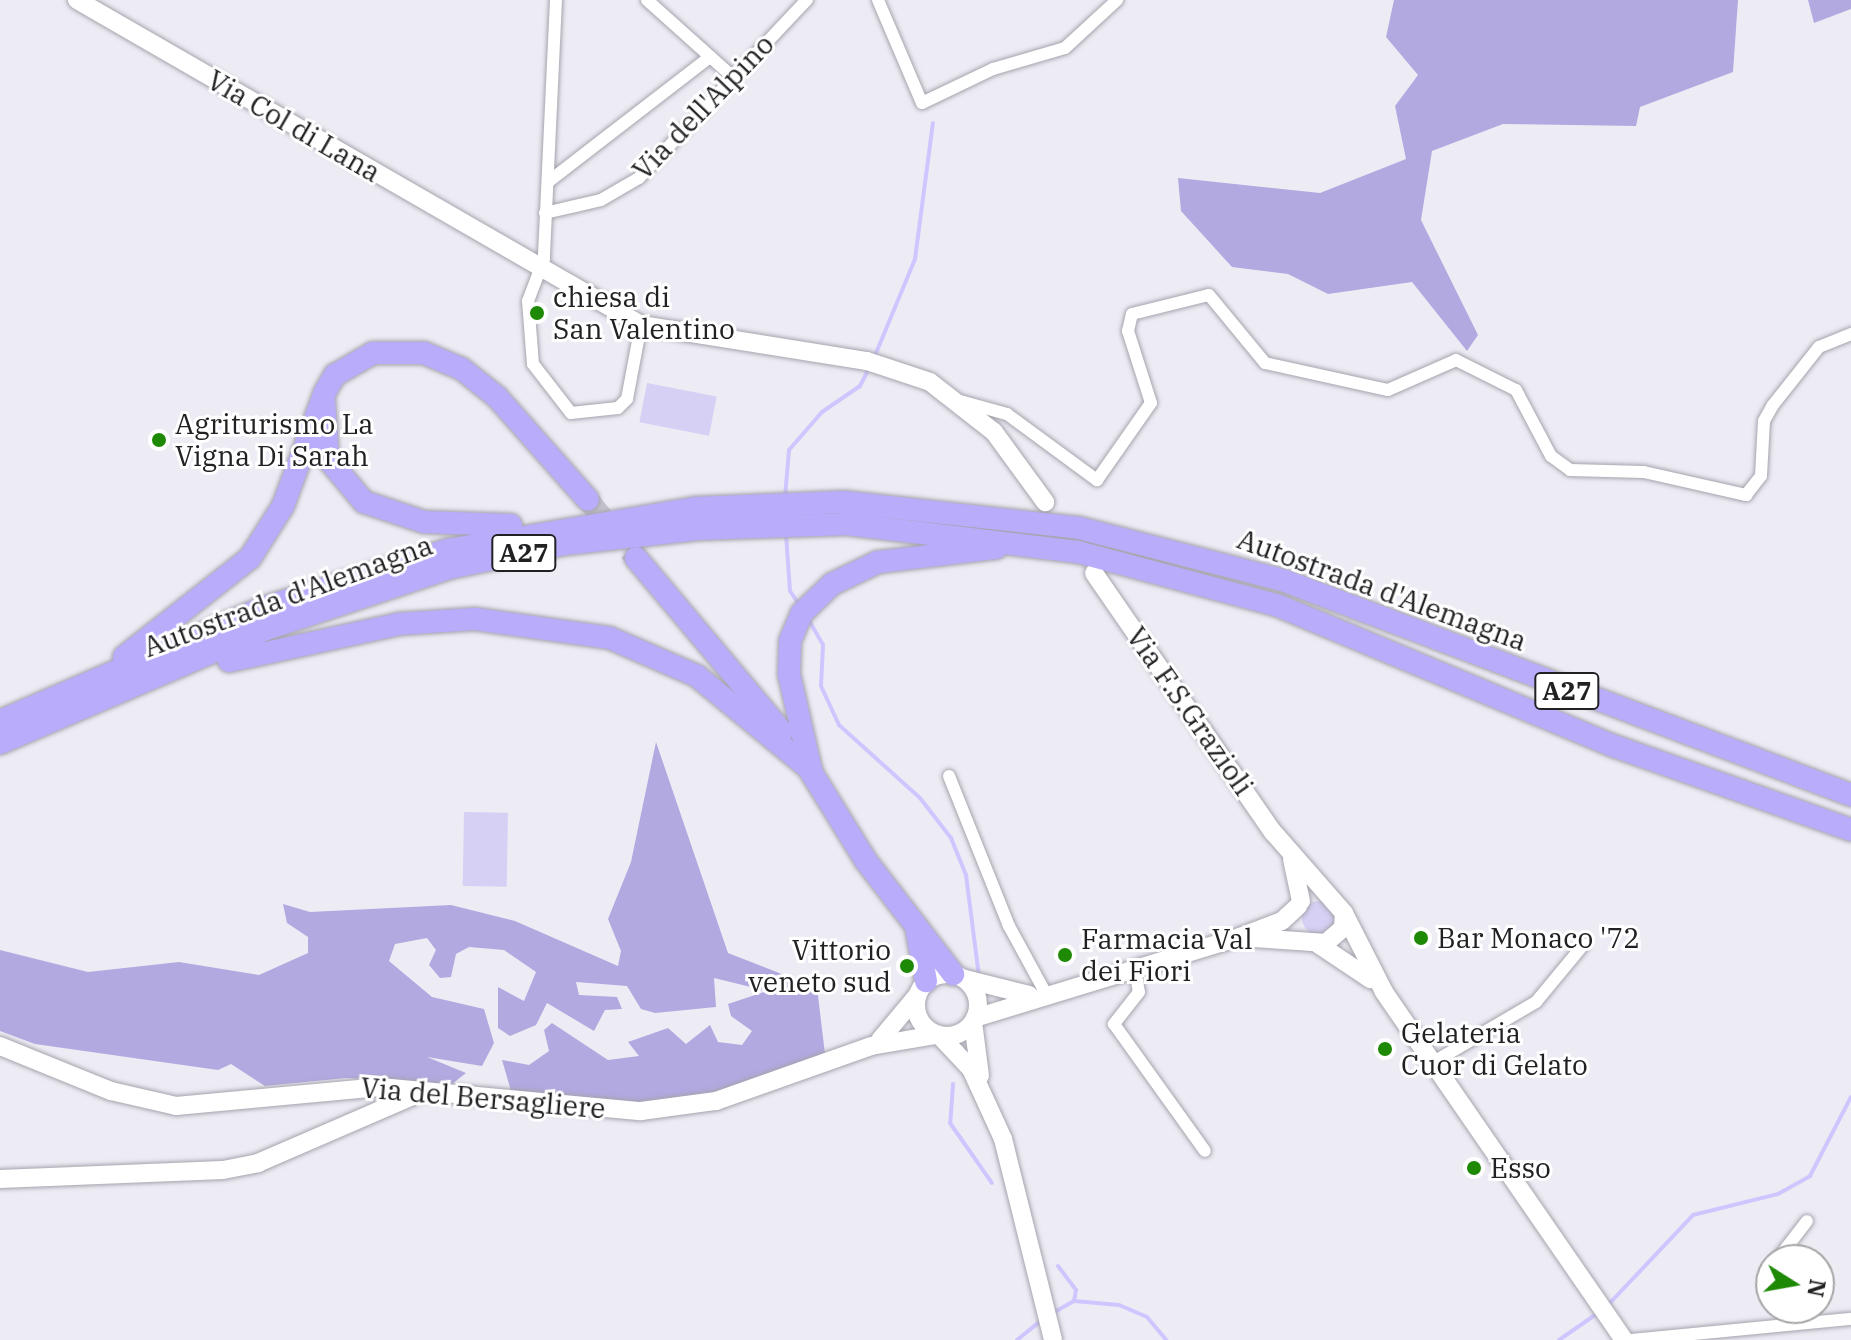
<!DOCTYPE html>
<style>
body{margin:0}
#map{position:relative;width:1851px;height:1340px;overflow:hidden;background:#edecf5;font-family:"IBM Plex Serif",serif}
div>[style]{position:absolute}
.green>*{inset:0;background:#d5d0f4;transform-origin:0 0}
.round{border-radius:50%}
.forest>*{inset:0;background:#b1a9e0}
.stream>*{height:4px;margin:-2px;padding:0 2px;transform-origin:2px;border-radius:2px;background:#cfc6ff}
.highway-tunnel>*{height:22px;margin-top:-11px;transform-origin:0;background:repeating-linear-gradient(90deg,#c4c3cb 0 22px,transparent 0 33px)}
.roads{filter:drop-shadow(0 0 2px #a5a4ad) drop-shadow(0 0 2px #a5a4ad)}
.street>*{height:12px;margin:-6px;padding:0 6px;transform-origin:6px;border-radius:6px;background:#fff}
.secondary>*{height:18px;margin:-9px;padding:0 9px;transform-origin:9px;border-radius:9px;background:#fff}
.secondary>.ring{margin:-9px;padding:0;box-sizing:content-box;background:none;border:18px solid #fff;border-radius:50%}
.highway>*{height:22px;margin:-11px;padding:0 11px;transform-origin:11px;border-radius:11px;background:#b9acfb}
.dots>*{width:22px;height:22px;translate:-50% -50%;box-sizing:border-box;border:4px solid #fff;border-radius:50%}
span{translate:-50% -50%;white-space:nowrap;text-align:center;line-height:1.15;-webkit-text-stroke:6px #fff;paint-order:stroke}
.shield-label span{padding:2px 6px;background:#fff;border:2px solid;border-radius:6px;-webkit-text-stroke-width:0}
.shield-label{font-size:26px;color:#212124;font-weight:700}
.street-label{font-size:28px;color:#212124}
.poi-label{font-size:28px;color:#212124}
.left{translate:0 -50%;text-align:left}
.right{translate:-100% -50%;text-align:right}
.north{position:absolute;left:1755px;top:1244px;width:80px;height:80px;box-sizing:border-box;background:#fff;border:2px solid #a6a6a7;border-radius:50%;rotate:101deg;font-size:22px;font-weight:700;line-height:32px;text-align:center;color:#212124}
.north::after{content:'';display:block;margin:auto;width:28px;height:36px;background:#1d8905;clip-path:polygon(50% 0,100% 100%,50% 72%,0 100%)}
</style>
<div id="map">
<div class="green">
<i style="left:647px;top:383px;width:71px;height:40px;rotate:11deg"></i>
<i style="left:464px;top:812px;width:44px;height:74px;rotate:1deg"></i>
<i class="round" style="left:1302px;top:901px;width:34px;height:34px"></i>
</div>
<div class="forest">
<i style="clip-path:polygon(1394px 0,1738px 0,1733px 72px,1640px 107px,1636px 126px,1503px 124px,1432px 151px,1421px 220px,1478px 335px,1467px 351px,1412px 282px,1328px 294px,1288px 274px,1232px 267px,1181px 211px,1178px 178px,1320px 193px,1406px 159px,1395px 106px,1418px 75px,1386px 37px)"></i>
<i style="clip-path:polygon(1808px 0,1851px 0,1851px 9px,1814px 23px)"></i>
<i style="clip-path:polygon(656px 742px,728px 953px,797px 980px,816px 979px,825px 1054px,715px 1093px,642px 1103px,511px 1091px,502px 1060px,529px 1065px,549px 1051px,544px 1030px,552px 1023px,608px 1060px,639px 1056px,628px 1042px,668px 1028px,686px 1044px,710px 1025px,718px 1042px,742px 1045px,752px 1031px,731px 1016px,728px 1004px,767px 991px,714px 978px,716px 1007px,655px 1013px,641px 1009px,627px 986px,576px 982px,579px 995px,617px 997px,622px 1009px,605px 1010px,594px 1031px,547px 1003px,536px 1025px,510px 1036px,498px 1028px,498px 987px,524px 1001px,536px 972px,504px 950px,469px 947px,456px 954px,451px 977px,440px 978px,429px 965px,436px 950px,427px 938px,395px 944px,389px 961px,432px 997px,484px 1009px,494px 1043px,482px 1066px,427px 1057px,466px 1073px,452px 1084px,346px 1078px,265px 1086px,231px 1064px,218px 1070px,35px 1044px,0 1031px,0 950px,88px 972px,179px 962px,259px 975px,308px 953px,308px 937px,287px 923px,283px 904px,310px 912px,451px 905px,515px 921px,618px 966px,621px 951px,608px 919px,631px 862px)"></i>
</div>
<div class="stream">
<i style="left:874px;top:358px;width:107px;rotate:-67.5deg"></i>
<i style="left:915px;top:259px;width:137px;rotate:-82.5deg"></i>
<i style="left:785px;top:497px;width:47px;rotate:-85.1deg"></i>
<i style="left:789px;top:450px;width:50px;rotate:-49deg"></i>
<i style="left:822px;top:412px;width:46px;rotate:-34.4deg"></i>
<i style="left:860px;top:386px;width:22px;rotate:-63deg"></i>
<i style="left:786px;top:534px;width:57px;rotate:86deg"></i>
<i style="left:790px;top:591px;width:18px;rotate:56deg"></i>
<i style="left:807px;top:617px;width:32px;rotate:60deg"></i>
<i style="left:823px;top:645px;width:41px;rotate:92.8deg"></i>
<i style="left:821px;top:686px;width:43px;rotate:65.2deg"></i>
<i style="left:839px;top:725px;width:109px;rotate:42deg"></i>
<i style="left:920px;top:798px;width:51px;rotate:52.2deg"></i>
<i style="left:951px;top:838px;width:40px;rotate:68deg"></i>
<i style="left:966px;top:875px;width:102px;rotate:82.7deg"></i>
<i style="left:953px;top:1084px;width:39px;rotate:94deg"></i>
<i style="left:950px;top:1123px;width:73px;rotate:55deg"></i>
<i style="left:1058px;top:1266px;width:30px;rotate:53deg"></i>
<i style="left:1076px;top:1290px;width:11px;rotate:100deg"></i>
<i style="left:1608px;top:1305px;width:124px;rotate:-46.6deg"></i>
<i style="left:1693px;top:1215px;width:88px;rotate:-13.9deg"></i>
<i style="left:1778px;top:1194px;width:37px;rotate:-29deg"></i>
<i style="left:1810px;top:1176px;width:89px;rotate:-62.6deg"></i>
<i style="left:1053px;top:1313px;width:24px;rotate:-30deg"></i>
<i style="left:1074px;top:1301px;width:45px;rotate:5.1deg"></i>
<i style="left:1119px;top:1305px;width:30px;rotate:23deg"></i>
<i style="left:1147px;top:1317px;width:30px;rotate:50deg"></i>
<i style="left:1017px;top:1340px;width:32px;rotate:-39deg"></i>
<i style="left:1559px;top:1340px;width:47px;rotate:-34.7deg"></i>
</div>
<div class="highway-tunnel">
<i style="left:588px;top:500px;width:75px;rotate:50.4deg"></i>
</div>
<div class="roads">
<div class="street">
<i style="left:556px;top:0;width:259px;rotate:92.7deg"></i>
<i style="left:544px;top:259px;width:45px;rotate:110.9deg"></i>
<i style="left:528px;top:301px;width:63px;rotate:85.5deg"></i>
<i style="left:533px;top:364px;width:62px;rotate:52.2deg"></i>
<i style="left:571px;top:413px;width:47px;rotate:-6.1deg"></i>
<i style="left:618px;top:408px;width:13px;rotate:-45deg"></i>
<i style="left:627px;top:399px;width:75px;rotate:-79.3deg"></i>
<i style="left:647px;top:0;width:118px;rotate:41.9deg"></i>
<i style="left:878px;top:0;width:112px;rotate:66.9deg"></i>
<i style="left:922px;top:103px;width:79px;rotate:-25.6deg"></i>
<i style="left:993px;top:69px;width:75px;rotate:-16.3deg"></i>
<i style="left:1065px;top:48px;width:71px;rotate:-42.7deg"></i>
<i style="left:548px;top:182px;width:205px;rotate:-37.7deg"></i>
<i style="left:545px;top:213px;width:57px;rotate:-13.1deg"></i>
<i style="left:601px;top:200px;width:44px;rotate:-30.1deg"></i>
<i style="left:639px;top:178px;width:245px;rotate:-46.7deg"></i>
<i style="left:960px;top:401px;width:49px;rotate:15.5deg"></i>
<i style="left:1007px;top:414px;width:112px;rotate:36.3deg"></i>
<i style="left:1097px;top:480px;width:94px;rotate:-55deg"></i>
<i style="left:1151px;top:403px;width:76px;rotate:-107.7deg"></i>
<i style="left:1128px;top:331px;width:17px;rotate:-77deg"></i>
<i style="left:1132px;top:314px;width:79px;rotate:-13.9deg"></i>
<i style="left:1209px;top:295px;width:88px;rotate:50.5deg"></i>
<i style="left:1265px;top:363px;width:126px;rotate:12.4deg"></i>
<i style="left:1388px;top:390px;width:74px;rotate:-23.8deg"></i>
<i style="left:1456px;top:360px;width:67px;rotate:26.6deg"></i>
<i style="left:1516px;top:390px;width:75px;rotate:62.1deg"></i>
<i style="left:1551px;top:456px;width:24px;rotate:36deg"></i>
<i style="left:1570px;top:470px;width:74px;rotate:1.5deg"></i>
<i style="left:1644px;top:472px;width:105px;rotate:12.7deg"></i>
<i style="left:1746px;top:495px;width:24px;rotate:-52deg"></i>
<i style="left:1761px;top:476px;width:55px;rotate:-86.9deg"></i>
<i style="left:1764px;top:421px;width:18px;rotate:-61deg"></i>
<i style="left:1773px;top:405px;width:74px;rotate:-51.6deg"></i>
<i style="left:1819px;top:347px;width:35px;rotate:-22deg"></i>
<i style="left:949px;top:776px;width:162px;rotate:68.2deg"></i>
<i style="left:1009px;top:926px;width:77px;rotate:61.4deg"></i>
<i style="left:1135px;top:968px;width:24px;rotate:81deg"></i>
<i style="left:1139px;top:992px;width:41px;rotate:128deg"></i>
<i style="left:1114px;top:1024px;width:156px;rotate:54.4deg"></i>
<i style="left:1432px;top:1063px;width:121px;rotate:-30.4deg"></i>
<i style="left:1536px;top:1002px;width:75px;rotate:-50.4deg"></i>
<i style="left:1777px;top:1260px;width:49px;rotate:-52.4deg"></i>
<i style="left:1632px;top:1340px;width:220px;rotate:-5.5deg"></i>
</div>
<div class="secondary">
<i style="left:77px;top:0;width:651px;rotate:29.95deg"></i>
<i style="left:641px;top:325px;width:229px;rotate:9.1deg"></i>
<i style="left:867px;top:361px;width:66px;rotate:18.4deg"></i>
<i style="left:930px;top:382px;width:81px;rotate:38deg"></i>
<i style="left:994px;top:432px;width:87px;rotate:53.9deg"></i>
<i style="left:1094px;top:573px;width:315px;rotate:55.4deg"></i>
<i style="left:1273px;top:832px;width:108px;rotate:48.8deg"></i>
<i style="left:1344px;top:913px;width:15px;rotate:94deg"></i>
<i style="left:1343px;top:928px;width:23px;rotate:139deg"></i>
<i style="left:1326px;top:943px;width:86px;rotate:-176deg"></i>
<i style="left:1292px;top:859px;width:43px;rotate:77.9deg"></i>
<i style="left:1345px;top:915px;width:86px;rotate:63.1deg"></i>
<i style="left:1384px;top:992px;width:423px;rotate:55.4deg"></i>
<i style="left:1318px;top:944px;width:63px;rotate:33.9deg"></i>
<i class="ring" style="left:916px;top:974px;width:44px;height:44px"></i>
<i style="left:965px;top:979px;width:66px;rotate:14deg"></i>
<i style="left:975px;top:1018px;width:277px;rotate:-17deg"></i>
<i style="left:1240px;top:937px;width:45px;rotate:-20.9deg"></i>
<i style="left:1282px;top:921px;width:22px;rotate:-43deg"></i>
<i style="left:973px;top:1022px;width:54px;rotate:82.6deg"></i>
<i style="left:940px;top:1036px;width:45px;rotate:46.8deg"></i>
<i style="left:971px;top:1069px;width:77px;rotate:65.4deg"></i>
<i style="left:1003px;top:1139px;width:207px;rotate:76deg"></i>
<i style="left:880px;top:1040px;width:56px;rotate:-50.1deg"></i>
<i style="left:0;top:1046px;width:120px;rotate:22.1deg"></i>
<i style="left:111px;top:1091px;width:67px;rotate:13deg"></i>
<i style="left:176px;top:1106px;width:205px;rotate:-5.3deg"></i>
<i style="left:380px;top:1087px;width:262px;rotate:5.3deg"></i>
<i style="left:641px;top:1111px;width:76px;rotate:-7.6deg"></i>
<i style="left:716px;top:1101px;width:164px;rotate:-19.5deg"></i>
<i style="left:871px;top:1046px;width:66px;rotate:-9.6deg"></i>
<i style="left:0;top:1179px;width:223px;rotate:-2.3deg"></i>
<i style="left:223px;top:1170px;width:36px;rotate:-11deg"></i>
<i style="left:258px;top:1163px;width:179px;rotate:-23.4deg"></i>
</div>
<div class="highway">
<i style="left:324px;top:401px;width:58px;rotate:86.1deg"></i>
<i style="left:328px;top:459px;width:56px;rotate:50.1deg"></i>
<i style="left:364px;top:502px;width:63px;rotate:18.4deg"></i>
<i style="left:424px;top:522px;width:87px;rotate:2deg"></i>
<i style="left:636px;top:558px;width:227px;rotate:50deg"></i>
<i style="left:124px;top:657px;width:160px;rotate:-38.2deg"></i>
<i style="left:250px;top:558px;width:62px;rotate:-57.6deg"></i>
<i style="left:283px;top:506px;width:121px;rotate:-69.8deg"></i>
<i style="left:325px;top:392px;width:20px;rotate:-60deg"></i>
<i style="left:335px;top:375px;width:44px;rotate:-30.1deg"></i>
<i style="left:373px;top:353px;width:51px"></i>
<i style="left:424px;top:353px;width:41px;rotate:22.8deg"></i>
<i style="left:462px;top:369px;width:45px;rotate:38.7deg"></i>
<i style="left:497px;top:397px;width:137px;rotate:48.5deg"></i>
<i style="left:229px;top:661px;width:173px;rotate:-12.3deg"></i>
<i style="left:398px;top:624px;width:77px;rotate:-3.7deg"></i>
<i style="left:475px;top:619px;width:136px;rotate:8deg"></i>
<i style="left:610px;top:638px;width:95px;rotate:23.6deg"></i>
<i style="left:697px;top:676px;width:148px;rotate:39.5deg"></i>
<i style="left:0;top:721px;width:283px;rotate:-23.3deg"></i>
<i style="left:260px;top:609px;width:196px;rotate:-17.5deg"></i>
<i style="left:447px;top:550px;width:252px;rotate:-9.6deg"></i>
<i style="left:695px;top:508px;width:149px;rotate:-2.3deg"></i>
<i style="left:844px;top:502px;width:236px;rotate:6.3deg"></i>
<i style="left:1079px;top:528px;width:213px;rotate:14.4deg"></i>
<i style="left:1285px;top:581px;width:605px;rotate:20.71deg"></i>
<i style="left:0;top:743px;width:289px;rotate:-23.2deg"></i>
<i style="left:266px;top:629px;width:193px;rotate:-18.4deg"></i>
<i style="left:449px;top:568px;width:118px;rotate:-11.7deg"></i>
<i style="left:565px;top:544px;width:134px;rotate:-6.4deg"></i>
<i style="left:698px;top:529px;width:149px;rotate:-1.9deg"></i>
<i style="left:847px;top:524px;width:233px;rotate:6.9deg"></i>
<i style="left:1078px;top:552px;width:208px;rotate:15deg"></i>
<i style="left:1279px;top:606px;width:363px;rotate:22.7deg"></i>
<i style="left:1614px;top:746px;width:251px;rotate:19.5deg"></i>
<i style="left:803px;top:759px;width:120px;rotate:58.3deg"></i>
<i style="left:866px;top:861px;width:143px;rotate:52.4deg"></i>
<i style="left:811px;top:770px;width:98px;rotate:-102.9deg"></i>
<i style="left:789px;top:674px;width:33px;rotate:-88deg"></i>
<i style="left:790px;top:641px;width:30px;rotate:-67deg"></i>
<i style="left:802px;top:613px;width:42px;rotate:-44deg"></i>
<i style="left:832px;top:584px;width:51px;rotate:-25.6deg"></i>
<i style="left:878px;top:562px;width:119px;rotate:-6.8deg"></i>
<i style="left:917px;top:932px;width:50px;rotate:79.6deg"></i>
</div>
</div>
<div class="dots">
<i style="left:537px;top:313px;background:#1d8905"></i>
<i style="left:159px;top:440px;background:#1d8905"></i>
<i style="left:1421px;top:938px;background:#1d8905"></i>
<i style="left:1065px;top:955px;background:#1d8905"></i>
<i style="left:907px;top:966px;background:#1d8905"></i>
<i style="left:1385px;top:1049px;background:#1d8905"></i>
<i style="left:1474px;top:1168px;background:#1d8905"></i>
</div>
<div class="shield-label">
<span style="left:524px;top:553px">A27</span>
<span style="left:1567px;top:691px">A27</span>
</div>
<div class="street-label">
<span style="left:703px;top:107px;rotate:-46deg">Via dell'Alpino</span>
<span style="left:294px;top:126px;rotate:30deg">Via Col di Lana</span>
<span style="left:1382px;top:590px;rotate:20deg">Autostrada d'Alemagna</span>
<span style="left:288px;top:596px;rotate:-20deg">Autostrada d'Alemagna</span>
<span style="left:1190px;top:711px;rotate:55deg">Via F.S.Grazioli</span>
<span style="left:483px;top:1098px;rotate:5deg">Via del Bersagliere</span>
</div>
<div class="poi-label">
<span class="left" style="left:553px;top:313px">chiesa di<br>San Valentino</span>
<span class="left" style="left:175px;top:440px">Agriturismo La<br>Vigna Di Sarah</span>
<span class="left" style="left:1437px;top:938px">Bar Monaco '72</span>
<span class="left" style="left:1081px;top:955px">Farmacia Val<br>dei Fiori</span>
<span class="right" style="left:891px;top:966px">Vittorio<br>veneto sud</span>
<span class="left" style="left:1401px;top:1049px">Gelateria<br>Cuor di Gelato</span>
<span class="left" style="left:1490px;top:1168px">Esso</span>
</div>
<div class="north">N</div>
</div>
